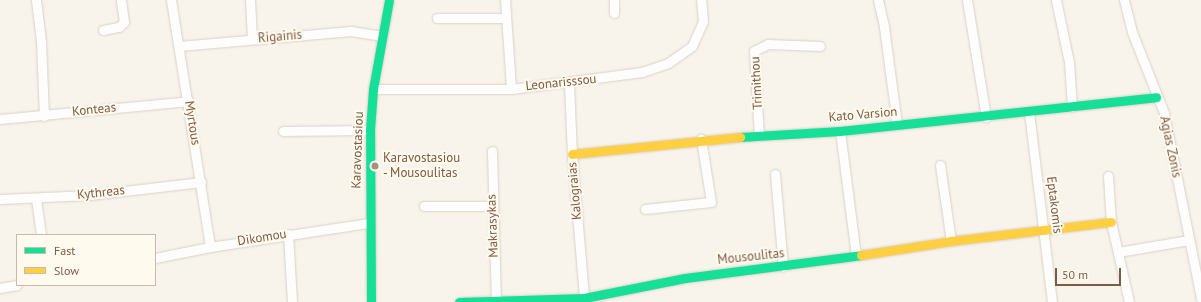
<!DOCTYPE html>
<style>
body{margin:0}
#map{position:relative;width:1201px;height:302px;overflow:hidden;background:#f8f4eb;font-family:"PT Sans",sans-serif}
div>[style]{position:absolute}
.roads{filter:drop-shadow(0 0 1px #d8d1c9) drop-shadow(0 0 1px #d8d1c9)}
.street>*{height:9px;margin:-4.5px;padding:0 4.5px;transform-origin:4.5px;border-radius:4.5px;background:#fefdfc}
.fast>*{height:9px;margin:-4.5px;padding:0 4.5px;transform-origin:4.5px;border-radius:4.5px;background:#16e098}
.slow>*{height:9px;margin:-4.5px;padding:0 4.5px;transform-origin:4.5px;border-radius:4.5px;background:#ffcf43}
.dots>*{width:11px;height:11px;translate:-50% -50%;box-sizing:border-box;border:2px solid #fff9ee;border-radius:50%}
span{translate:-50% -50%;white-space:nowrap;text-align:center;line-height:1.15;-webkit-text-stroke:4px #fff9ee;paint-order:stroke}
.street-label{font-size:13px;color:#7b5c47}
.poi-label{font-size:13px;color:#7b5c47}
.left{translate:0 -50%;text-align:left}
.legend{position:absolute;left:16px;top:234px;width:140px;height:52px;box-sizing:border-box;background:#fff9ee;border:1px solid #cabaab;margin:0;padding:5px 7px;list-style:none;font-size:12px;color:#7b5c47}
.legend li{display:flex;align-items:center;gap:8px;height:20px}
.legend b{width:20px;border:1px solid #cabaab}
.scale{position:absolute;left:1055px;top:268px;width:66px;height:18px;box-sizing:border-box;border:2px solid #7b5c47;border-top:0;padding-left:5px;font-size:12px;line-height:14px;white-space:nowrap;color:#7b5c47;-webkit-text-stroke:3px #fff9ee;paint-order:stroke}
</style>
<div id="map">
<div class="roads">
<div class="street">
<i style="left:36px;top:0;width:41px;rotate:83deg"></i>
<i style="left:41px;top:41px;width:75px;rotate:87.7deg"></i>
<i style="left:171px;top:0;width:250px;rotate:81deg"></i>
<i style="left:250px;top:0;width:39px;rotate:87deg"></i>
<i style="left:505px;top:0;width:89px;rotate:86.1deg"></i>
<i style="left:614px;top:0;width:13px;rotate:90deg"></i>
<i style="left:878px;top:0;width:28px;rotate:77deg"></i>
<i style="left:884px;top:27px;width:99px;rotate:82.4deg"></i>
<i style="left:967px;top:0;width:119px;rotate:80.8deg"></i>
<i style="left:1056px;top:0;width:63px;rotate:78.2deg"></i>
<i style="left:1069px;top:62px;width:45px;rotate:86.2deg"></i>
<i style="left:1124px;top:0;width:33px;rotate:76deg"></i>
<i style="left:1132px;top:32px;width:87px;rotate:68.4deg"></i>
<i style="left:1164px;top:113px;width:189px;rotate:78.7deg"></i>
<i style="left:437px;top:18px;width:69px"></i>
<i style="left:103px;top:30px;width:16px;rotate:-11deg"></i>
<i style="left:119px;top:27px;width:7px;rotate:-45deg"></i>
<i style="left:124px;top:22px;width:22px;rotate:-98deg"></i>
<i style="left:179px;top:46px;width:173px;rotate:-5deg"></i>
<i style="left:351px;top:31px;width:30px;rotate:9deg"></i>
<i style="left:569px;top:83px;width:71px;rotate:87.6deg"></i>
<i style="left:572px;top:154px;width:144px;rotate:85.2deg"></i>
<i style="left:373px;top:89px;width:138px"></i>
<i style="left:511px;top:89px;width:132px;rotate:-7.4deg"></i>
<i style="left:642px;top:72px;width:28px;rotate:-19deg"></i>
<i style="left:668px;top:63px;width:29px;rotate:-35deg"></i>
<i style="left:692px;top:46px;width:27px;rotate:-66deg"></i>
<i style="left:703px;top:21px;width:21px;rotate:-95deg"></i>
<i style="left:1029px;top:112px;width:191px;rotate:83.1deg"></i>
<i style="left:0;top:119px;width:190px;rotate:-5.4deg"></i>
<i style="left:283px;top:131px;width:87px;rotate:-0.7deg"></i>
<i style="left:840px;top:131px;width:126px;rotate:82.7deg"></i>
<i style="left:759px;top:136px;width:85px;rotate:-93.4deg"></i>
<i style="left:754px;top:51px;width:16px;rotate:-27deg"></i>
<i style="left:768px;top:44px;width:52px;rotate:2.2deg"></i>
<i style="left:492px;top:151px;width:150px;rotate:88.5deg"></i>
<i style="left:940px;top:165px;width:77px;rotate:81.8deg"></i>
<i style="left:775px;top:174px;width:93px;rotate:85.1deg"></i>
<i style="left:1108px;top:176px;width:46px;rotate:86.3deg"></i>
<i style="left:1111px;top:222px;width:82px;rotate:77.3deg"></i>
<i style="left:0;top:199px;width:90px;rotate:-2.5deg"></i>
<i style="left:90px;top:195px;width:112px;rotate:-6.7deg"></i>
<i style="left:36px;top:199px;width:36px;rotate:82deg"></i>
<i style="left:424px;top:206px;width:67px"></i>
<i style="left:645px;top:209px;width:66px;rotate:-6.1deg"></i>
<i style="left:711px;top:202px;width:64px;rotate:-99deg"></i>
<i style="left:288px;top:234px;width:68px;rotate:86.6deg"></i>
<i style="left:1118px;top:252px;width:72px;rotate:-9.6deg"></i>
<i style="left:155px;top:258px;width:56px;rotate:-11.3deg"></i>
<i style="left:210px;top:247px;width:161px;rotate:-8.6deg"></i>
<i style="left:0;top:288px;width:17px;rotate:-10deg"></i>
</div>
<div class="fast">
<i style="left:740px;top:137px;width:100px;rotate:-3.4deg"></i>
<i style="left:840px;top:131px;width:318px;rotate:-6.1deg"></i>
<i style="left:371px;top:302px;width:172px;rotate:-90.3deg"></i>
<i style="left:370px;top:130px;width:41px;rotate:-85.8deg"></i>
<i style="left:373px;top:89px;width:90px;rotate:-79.8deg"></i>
<i style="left:459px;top:302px;width:125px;rotate:-1.8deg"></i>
<i style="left:584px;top:298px;width:103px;rotate:-11.2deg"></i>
<i style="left:685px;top:278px;width:177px;rotate:-7.4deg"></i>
</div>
<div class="slow">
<i style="left:572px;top:154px;width:169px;rotate:-5.8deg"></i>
<i style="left:861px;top:255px;width:91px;rotate:-8.8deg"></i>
<i style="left:951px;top:241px;width:161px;rotate:-6.8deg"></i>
</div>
</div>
<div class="dots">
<i style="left:375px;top:166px;background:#a79180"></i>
</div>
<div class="street-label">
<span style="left:280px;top:37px;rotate:-5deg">Rigainis</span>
<span style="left:561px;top:83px;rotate:-6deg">Leonarisssou</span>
<span style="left:757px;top:83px;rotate:-93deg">Trimithou</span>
<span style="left:94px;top:110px;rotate:-6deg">Konteas</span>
<span style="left:863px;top:115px;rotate:-5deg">Kato Varsion</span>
<span style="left:192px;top:123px;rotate:81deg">Myrtous</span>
<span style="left:1170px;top:147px;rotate:78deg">Agias Zonis</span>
<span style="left:358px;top:150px;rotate:-88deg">Karavostasiou</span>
<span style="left:575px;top:191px;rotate:-95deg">Kalograias</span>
<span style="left:101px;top:193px;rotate:-6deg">Kythreas</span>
<span style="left:1054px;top:205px;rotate:83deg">Eptakomis</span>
<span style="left:493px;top:226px;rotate:-92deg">Makrasykas</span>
<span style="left:262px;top:238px;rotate:-9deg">Dikomou</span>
<span style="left:751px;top:257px;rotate:-6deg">Mousoulitas</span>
</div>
<div class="poi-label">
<span class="left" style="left:383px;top:166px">Karavostasiou<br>- Mousoulitas</span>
</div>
<ul class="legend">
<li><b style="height:5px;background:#16e098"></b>Fast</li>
<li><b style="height:5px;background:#ffcf43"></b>Slow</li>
</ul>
<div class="scale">50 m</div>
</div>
